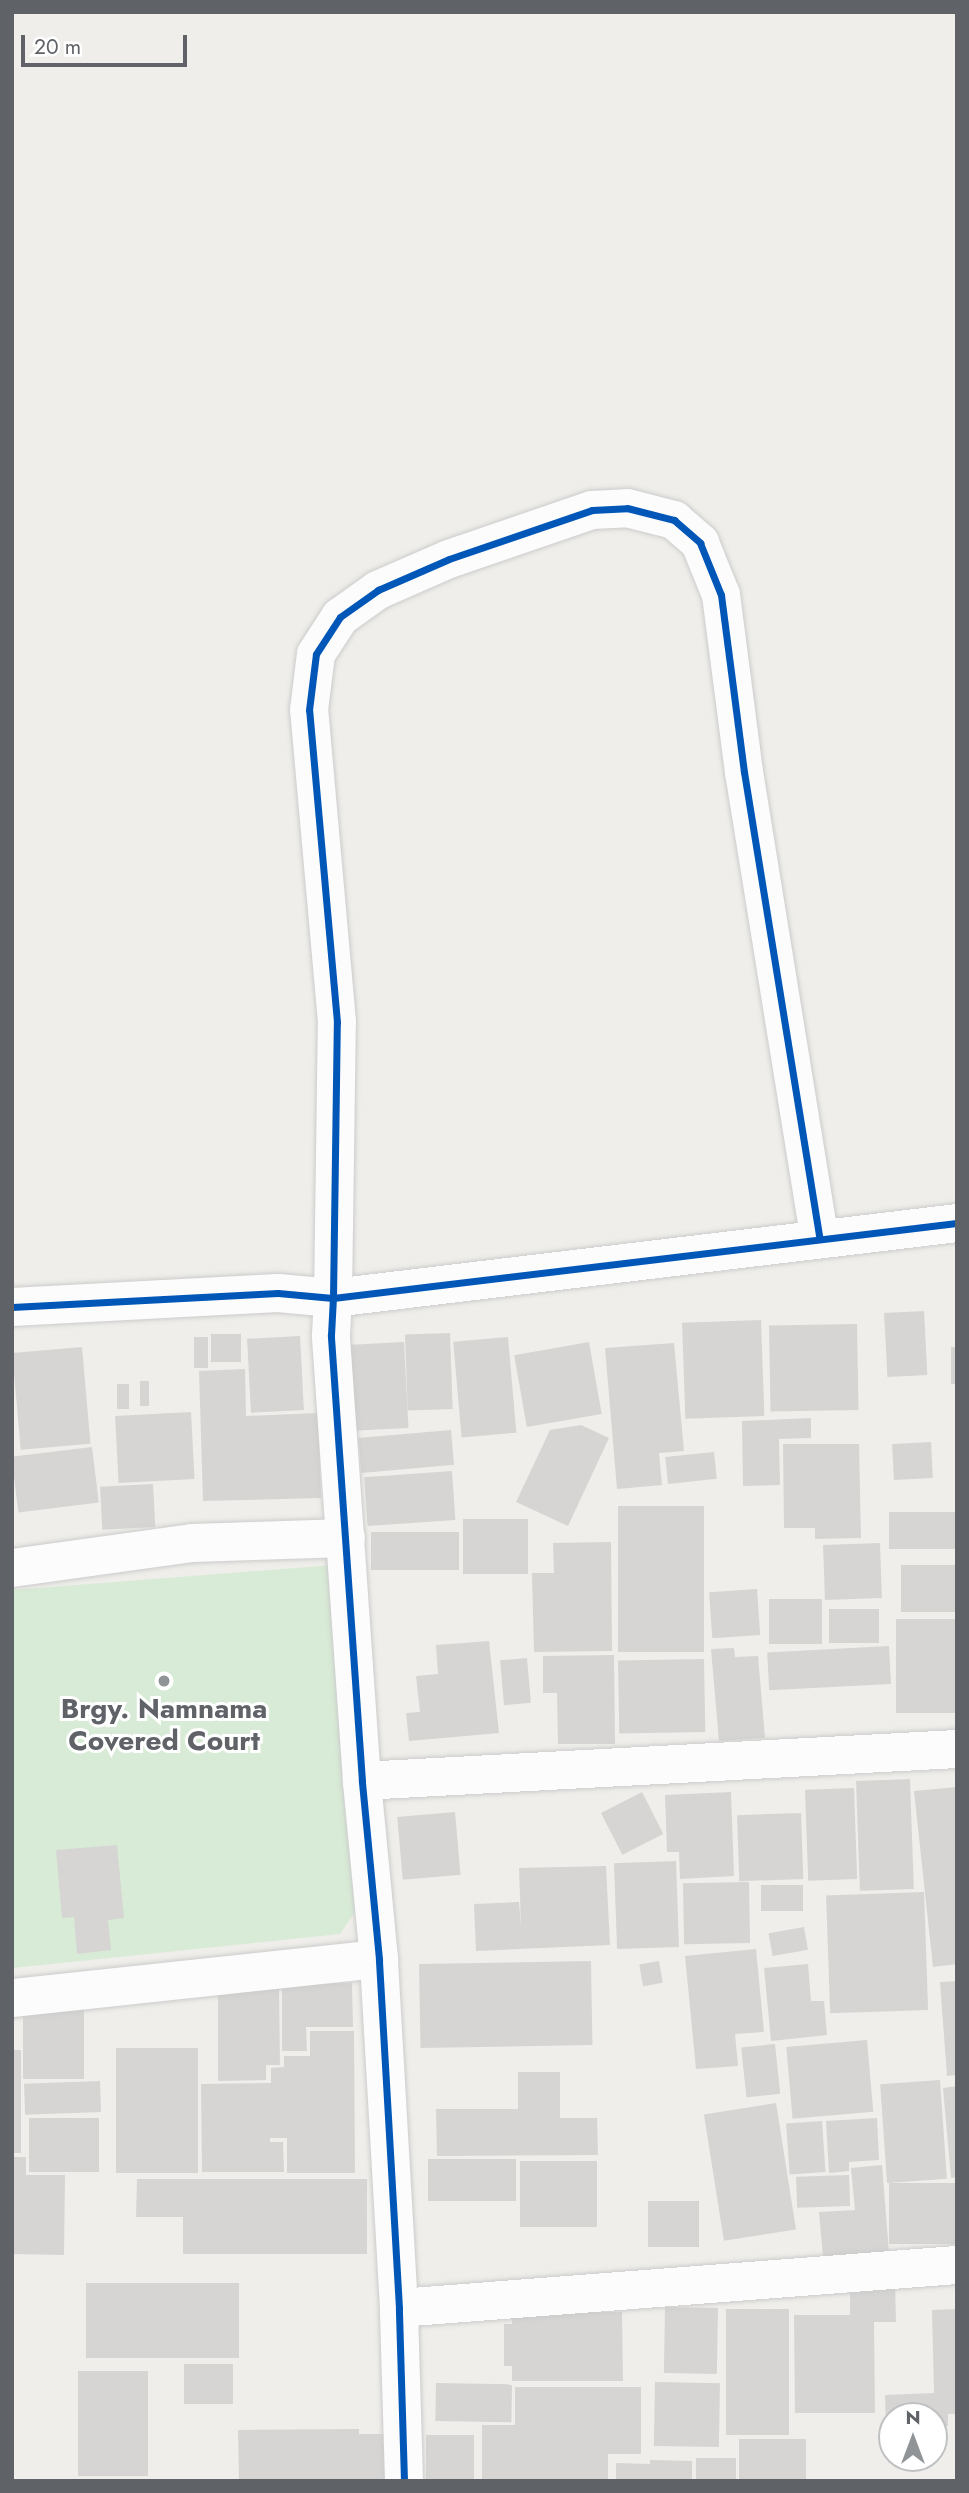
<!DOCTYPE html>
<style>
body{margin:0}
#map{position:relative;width:969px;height:2493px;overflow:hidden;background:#efeeea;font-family:Jost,sans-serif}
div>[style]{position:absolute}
.green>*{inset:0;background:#d8ebd6}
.building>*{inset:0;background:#d6d5d3;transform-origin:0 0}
.roads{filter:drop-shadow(0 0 2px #cbcccc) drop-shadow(0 0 2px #cbcccc)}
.street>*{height:38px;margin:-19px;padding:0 19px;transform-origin:19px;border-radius:19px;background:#fdfcfc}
.cycleway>*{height:7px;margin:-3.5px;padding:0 3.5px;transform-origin:3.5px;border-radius:3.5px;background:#0057b8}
.dots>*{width:19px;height:19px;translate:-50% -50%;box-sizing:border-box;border:4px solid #fff;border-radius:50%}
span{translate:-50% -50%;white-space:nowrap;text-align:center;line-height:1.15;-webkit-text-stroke:6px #fff;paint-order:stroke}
.poi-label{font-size:28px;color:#5f6368;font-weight:700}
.frame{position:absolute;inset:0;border:14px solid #5f6368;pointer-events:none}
.north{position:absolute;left:878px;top:2402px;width:70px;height:70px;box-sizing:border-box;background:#fff;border:2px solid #bfc1c3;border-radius:50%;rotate:0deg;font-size:19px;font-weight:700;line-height:28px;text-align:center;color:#5f6368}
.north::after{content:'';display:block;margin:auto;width:24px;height:32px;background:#919496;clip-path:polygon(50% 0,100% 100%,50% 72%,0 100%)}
.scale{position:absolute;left:21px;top:35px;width:166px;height:32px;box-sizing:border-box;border:4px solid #5f6368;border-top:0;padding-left:9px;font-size:21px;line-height:24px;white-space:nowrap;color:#5f6368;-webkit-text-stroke:5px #fff;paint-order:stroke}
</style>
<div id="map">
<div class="green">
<i style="clip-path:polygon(333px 1565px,357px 1909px,340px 1934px,13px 1968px,12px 1590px)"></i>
</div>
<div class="building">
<i style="left:924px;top:1311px;width:64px;height:40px;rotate:87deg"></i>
<i style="left:761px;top:1320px;width:96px;height:79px;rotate:88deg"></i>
<i style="left:857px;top:1324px;width:86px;height:88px;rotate:89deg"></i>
<i style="left:450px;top:1333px;width:76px;height:45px;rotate:88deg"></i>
<i style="left:211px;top:1334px;width:30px;height:28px"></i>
<i style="left:300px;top:1336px;width:74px;height:53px;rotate:87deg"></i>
<i style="left:194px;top:1337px;width:14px;height:31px"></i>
<i style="left:508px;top:1337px;width:96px;height:55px;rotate:85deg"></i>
<i style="left:404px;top:1342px;width:86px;height:61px;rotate:87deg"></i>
<i style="left:589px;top:1342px;width:73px;height:76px;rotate:80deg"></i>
<i style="clip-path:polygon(674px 1343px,684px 1451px,659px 1453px,662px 1485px,617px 1489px,605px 1348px)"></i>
<i style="left:82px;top:1347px;width:97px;height:70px;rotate:85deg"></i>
<i style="left:951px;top:1347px;width:6px;height:37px"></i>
<i style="clip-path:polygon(245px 1369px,246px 1416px,318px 1413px,321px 1498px,203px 1501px,199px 1371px)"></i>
<i style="left:140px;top:1381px;width:9px;height:25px"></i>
<i style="left:117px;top:1384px;width:12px;height:25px"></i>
<i style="left:191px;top:1412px;width:67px;height:76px;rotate:87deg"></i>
<i style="clip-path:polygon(811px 1418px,811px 1438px,779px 1439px,780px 1485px,743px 1486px,742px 1421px)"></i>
<i style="clip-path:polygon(581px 1425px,609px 1438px,568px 1526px,516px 1502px,550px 1430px)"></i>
<i style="left:451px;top:1430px;width:35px;height:93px;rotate:85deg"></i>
<i style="left:931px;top:1442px;width:36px;height:39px;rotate:87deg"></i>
<i style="clip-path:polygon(783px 1444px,859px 1444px,861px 1538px,815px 1539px,815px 1528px,784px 1528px)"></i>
<i style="left:92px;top:1447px;width:56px;height:81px;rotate:83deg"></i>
<i style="left:714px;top:1452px;width:27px;height:49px;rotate:84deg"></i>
<i style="left:452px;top:1471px;width:49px;height:88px;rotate:86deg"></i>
<i style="left:153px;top:1484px;width:43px;height:53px;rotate:87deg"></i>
<i style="left:704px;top:1506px;width:146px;height:86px;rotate:90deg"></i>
<i style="left:957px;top:1512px;width:37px;height:68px;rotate:90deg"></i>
<i style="left:528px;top:1519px;width:55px;height:65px;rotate:90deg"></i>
<i style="left:459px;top:1532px;width:38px;height:88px;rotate:90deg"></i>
<i style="clip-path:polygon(611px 1542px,612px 1651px,534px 1652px,532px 1573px,554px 1573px,553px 1543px)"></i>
<i style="left:880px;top:1543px;width:55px;height:57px;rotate:88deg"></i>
<i style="left:957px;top:1565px;width:47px;height:56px;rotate:90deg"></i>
<i style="left:757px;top:1589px;width:46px;height:48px;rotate:86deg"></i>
<i style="left:822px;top:1599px;width:45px;height:53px;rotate:90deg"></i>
<i style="left:829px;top:1609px;width:50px;height:34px"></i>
<i style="left:957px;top:1619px;width:94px;height:61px;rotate:90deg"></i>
<i style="clip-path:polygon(489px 1641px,499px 1733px,409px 1741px,406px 1713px,420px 1712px,416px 1676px,438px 1674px,436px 1645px)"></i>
<i style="left:889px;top:1646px;width:38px;height:122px;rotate:87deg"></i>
<i style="clip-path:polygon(734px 1648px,735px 1657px,758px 1656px,765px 1738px,719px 1741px,711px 1649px)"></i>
<i style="clip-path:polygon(614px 1655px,615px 1744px,558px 1744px,557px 1693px,543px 1693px,543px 1656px)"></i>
<i style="left:527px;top:1658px;width:45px;height:27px;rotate:85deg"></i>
<i style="left:704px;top:1659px;width:73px;height:86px;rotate:89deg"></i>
<i style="left:910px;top:1779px;width:110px;height:54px;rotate:88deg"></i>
<i style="clip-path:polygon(957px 1787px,957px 1964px,933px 1967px,914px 1791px)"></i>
<i style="left:854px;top:1788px;width:91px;height:49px;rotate:88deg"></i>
<i style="left:642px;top:1792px;width:47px;height:46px;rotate:63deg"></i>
<i style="clip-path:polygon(731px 1792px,734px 1876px,680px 1879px,679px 1852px,667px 1852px,665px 1795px)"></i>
<i style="left:455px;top:1812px;width:63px;height:58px;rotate:85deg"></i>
<i style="left:801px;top:1813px;width:66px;height:64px;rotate:88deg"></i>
<i style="clip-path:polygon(117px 1845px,124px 1918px,108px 1920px,111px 1950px,77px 1954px,74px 1917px,62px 1918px,56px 1850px)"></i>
<i style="left:676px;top:1861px;width:86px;height:62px;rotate:88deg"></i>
<i style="clip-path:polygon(606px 1866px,610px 1945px,476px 1951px,474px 1904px,519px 1902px,521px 1927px,519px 1868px)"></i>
<i style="left:749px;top:1882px;width:61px;height:66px;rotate:89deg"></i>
<i style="left:803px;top:1885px;width:26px;height:42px;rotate:90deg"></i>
<i style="left:924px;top:1892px;width:118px;height:98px;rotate:88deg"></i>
<i style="left:804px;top:1927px;width:23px;height:36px;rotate:80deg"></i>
<i style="clip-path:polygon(756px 1949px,764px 2032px,735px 2034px,738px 2066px,696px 2069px,685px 1956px)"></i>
<i style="left:591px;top:1961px;width:84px;height:172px;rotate:89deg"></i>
<i style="left:659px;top:1961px;width:22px;height:20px;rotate:80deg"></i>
<i style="clip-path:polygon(808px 1964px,811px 2001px,824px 2001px,827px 2035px,771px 2041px,764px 1968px)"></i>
<i style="clip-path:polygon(957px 1981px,957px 2075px,947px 2076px,940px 1982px)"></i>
<i style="clip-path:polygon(352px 1983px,353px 2027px,306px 2027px,307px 2051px,282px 2051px,282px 1984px)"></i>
<i style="clip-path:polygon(218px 1986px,279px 1986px,280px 2065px,266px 2065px,266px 2080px,218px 2081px)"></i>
<i style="left:23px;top:2009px;width:61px;height:70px"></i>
<i style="clip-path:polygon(310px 2031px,354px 2031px,355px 2173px,287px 2173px,287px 2138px,270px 2138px,270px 2142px,283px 2142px,284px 2172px,202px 2172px,201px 2084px,271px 2083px,271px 2068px,284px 2067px,284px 2056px,310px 2056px)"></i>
<i style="left:867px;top:2040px;width:72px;height:81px;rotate:85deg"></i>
<i style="left:775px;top:2044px;width:50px;height:34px;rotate:84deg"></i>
<i style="left:198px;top:2048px;width:125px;height:82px;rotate:90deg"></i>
<i style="left:12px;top:2050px;width:9px;height:103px"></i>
<i style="clip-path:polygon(518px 2072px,560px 2072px,560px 2118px,597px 2118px,598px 2155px,437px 2156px,436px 2109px,518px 2109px)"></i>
<i style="left:940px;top:2080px;width:99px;height:60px;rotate:86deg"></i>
<i style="left:100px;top:2081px;width:31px;height:76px;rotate:88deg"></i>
<i style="clip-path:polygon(957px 2086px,957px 2177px,951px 2178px,943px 2088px)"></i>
<i style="left:776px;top:2103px;width:128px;height:73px;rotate:81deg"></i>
<i style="left:29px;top:2118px;width:70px;height:54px"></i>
<i style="clip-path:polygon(877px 2118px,879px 2160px,849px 2162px,849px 2171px,829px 2173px,826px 2121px)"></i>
<i style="left:822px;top:2121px;width:51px;height:36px;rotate:86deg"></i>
<i style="clip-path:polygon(12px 2157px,26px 2157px,26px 2175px,65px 2175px,64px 2255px,12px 2254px)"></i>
<i style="left:428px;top:2159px;width:88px;height:42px"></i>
<i style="left:520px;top:2161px;width:77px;height:66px"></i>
<i style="clip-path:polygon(882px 2165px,889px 2253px,823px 2257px,819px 2212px,855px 2210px,851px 2168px)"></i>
<i style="left:849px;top:2175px;width:31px;height:53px;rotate:88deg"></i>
<i style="clip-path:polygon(137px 2179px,367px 2179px,367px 2254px,183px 2254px,183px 2217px,136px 2217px)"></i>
<i style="left:957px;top:2183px;width:61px;height:68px;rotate:90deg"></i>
<i style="left:648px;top:2201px;width:51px;height:46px"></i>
<i style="left:86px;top:2283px;width:153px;height:75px"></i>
<i style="clip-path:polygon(850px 2284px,895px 2284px,896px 2322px,874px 2322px,875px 2413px,795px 2413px,794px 2315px,850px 2315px)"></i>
<i style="left:665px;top:2307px;width:53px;height:66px;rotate:1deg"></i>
<i style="left:726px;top:2309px;width:63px;height:126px"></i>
<i style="clip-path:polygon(957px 2309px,957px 2414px,948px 2414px,948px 2426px,934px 2427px,934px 2416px,892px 2416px,892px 2429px,886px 2429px,885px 2395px,934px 2393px,932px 2310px)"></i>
<i style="clip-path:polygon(512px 2312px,622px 2312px,623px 2381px,512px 2381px,512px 2366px,504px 2366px,504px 2324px,512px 2324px)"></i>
<i style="left:184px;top:2364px;width:49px;height:40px"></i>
<i style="left:78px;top:2371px;width:70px;height:105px"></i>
<i style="left:655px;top:2382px;width:65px;height:64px;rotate:1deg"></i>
<i style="left:436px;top:2383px;width:76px;height:38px;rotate:1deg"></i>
<i style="clip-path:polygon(515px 2387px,641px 2387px,641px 2454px,608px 2454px,608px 2481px,482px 2481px,482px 2425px,515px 2425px)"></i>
<i style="clip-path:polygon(359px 2429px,359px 2434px,390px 2434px,390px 2481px,239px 2481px,238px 2430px)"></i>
<i style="left:426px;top:2435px;width:48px;height:46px"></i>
<i style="left:739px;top:2439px;width:67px;height:42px"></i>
<i style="left:696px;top:2458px;width:40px;height:23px"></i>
<i style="clip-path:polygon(650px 2460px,692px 2461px,692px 2481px,616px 2481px,616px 2463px,650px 2464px)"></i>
</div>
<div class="roads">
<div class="street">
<i style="left:12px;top:1307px;width:266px;rotate:-3deg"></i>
<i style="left:278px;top:1293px;width:55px;rotate:5.2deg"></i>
<i style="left:333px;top:1298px;width:276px;rotate:-89.2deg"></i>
<i style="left:337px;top:1022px;width:313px;rotate:-95.1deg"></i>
<i style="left:309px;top:710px;width:56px;rotate:-82.9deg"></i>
<i style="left:316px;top:654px;width:44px;rotate:-57deg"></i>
<i style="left:340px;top:617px;width:47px;rotate:-35.4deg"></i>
<i style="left:378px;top:590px;width:77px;rotate:-23.6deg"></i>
<i style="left:449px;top:559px;width:151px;rotate:-18.9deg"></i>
<i style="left:592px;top:510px;width:35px;rotate:-3deg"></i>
<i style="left:627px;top:508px;width:49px;rotate:14.3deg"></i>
<i style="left:674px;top:520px;width:35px;rotate:41deg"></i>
<i style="left:700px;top:543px;width:56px;rotate:68deg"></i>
<i style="left:721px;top:595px;width:178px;rotate:82.6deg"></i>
<i style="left:744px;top:772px;width:470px;rotate:80.8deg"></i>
<i style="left:12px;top:1568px;width:182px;rotate:-7.9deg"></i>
<i style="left:192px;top:1543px;width:154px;rotate:-1.9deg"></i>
<i style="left:362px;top:1781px;width:596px;rotate:-3.08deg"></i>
<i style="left:12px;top:1998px;width:369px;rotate:-6.1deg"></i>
<i style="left:399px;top:2308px;width:560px;rotate:-4.41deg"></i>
<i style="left:404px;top:2481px;width:173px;rotate:-91.7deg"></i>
<i style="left:399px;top:2308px;width:350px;rotate:-93.3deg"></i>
<i style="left:379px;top:1959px;width:179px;rotate:-95.5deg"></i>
<i style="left:362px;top:1781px;width:447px;rotate:-94deg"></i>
<i style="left:331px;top:1335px;width:37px;rotate:-87deg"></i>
<i style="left:333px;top:1298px;width:628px;rotate:-6.85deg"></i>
</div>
</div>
<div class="cycleway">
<i style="left:12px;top:1307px;width:266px;rotate:-3deg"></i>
<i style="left:278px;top:1293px;width:55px;rotate:5.2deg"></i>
<i style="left:333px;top:1298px;width:276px;rotate:-89.2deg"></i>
<i style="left:337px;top:1022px;width:313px;rotate:-95.1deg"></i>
<i style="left:309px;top:710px;width:56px;rotate:-82.9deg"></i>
<i style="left:316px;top:654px;width:44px;rotate:-57deg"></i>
<i style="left:340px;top:617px;width:47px;rotate:-35.4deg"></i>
<i style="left:378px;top:590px;width:77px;rotate:-23.6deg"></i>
<i style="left:449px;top:559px;width:151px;rotate:-18.9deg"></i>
<i style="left:592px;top:510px;width:35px;rotate:-3deg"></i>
<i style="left:627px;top:508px;width:49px;rotate:14.3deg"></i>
<i style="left:674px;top:520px;width:35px;rotate:41deg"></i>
<i style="left:700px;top:543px;width:56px;rotate:68deg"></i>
<i style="left:721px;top:595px;width:178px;rotate:82.6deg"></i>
<i style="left:744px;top:772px;width:470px;rotate:80.8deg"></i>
<i style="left:404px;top:2481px;width:173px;rotate:-91.7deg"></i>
<i style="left:399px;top:2308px;width:350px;rotate:-93.3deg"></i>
<i style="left:379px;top:1959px;width:179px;rotate:-95.5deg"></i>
<i style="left:362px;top:1781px;width:447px;rotate:-94deg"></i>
<i style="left:331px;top:1335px;width:37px;rotate:-87deg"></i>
<i style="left:333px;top:1298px;width:628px;rotate:-6.85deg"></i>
</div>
<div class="dots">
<i style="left:164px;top:1681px;background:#919496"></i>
</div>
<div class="poi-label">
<span style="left:164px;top:1725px">Brgy. Namnama<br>Covered Court</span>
</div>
<div class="frame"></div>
<div class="north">N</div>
<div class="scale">20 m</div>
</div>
